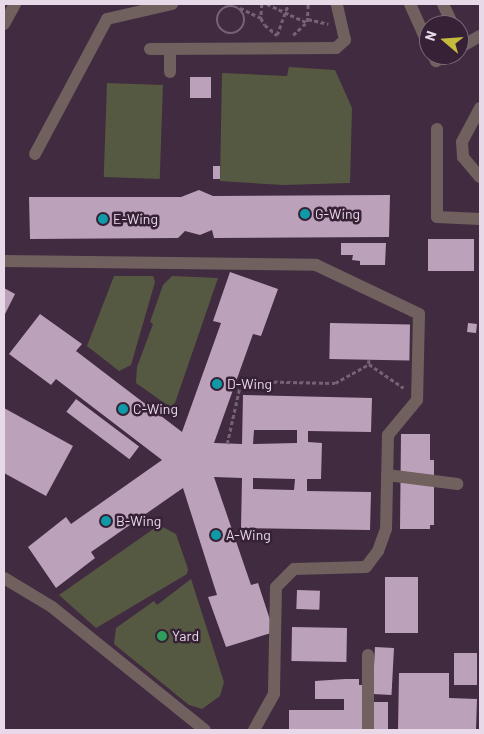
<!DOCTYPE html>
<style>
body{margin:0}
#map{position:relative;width:484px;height:734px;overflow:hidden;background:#412b40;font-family:Barlow,sans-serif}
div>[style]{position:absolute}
.green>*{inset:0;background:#565941;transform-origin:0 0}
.building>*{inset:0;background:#bca1ba;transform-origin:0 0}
.path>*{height:2.5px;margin-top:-1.25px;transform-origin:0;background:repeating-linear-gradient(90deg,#766275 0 4px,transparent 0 6.5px)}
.path>.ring{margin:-1.25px;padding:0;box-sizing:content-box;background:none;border:2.5px solid #766275;border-radius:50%}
.minor>*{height:12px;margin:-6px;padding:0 6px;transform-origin:6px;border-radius:6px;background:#70605e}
.dots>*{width:14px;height:14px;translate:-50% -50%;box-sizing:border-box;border:2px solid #362136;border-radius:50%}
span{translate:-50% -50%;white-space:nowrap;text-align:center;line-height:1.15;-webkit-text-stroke:5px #362136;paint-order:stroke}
.poi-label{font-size:14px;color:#e7d9e7}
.left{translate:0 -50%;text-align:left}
.frame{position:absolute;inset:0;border:5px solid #e7d9e7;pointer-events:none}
.north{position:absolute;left:419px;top:15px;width:50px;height:50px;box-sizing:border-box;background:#362136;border:1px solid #7d6b7d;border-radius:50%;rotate:288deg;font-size:14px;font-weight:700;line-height:20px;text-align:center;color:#e7d9e7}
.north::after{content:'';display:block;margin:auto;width:18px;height:22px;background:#c5bc3d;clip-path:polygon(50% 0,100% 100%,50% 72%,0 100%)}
</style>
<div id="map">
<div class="green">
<i style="clip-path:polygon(289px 67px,335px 70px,352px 108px,350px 183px,283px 185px,220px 181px,222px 73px,287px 76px)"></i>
<i style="left:107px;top:83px;width:56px;height:94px;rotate:2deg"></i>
<i style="clip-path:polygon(114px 276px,153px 276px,155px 282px,131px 365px,119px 371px,87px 346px)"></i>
<i style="clip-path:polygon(172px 276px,218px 278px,175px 403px,170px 407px,136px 383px,137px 367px,153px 324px,150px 322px,163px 285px)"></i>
<i style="clip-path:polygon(159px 525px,176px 534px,188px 569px,187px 574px,96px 628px,59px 595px)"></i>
<i style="clip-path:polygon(191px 579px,224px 682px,220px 696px,202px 709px,189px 705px,114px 644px,116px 628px,154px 601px,157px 605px)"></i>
</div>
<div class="building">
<i style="left:190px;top:77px;width:21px;height:21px"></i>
<i style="left:213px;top:166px;width:7px;height:13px"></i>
<i style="clip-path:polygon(199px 190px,213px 196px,390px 195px,389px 237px,214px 238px,212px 230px,200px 235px,185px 231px,178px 238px,30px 239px,29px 197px,181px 197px)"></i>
<i style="left:428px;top:239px;width:46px;height:32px"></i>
<i style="clip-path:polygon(341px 243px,386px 243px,385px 265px,360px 265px,360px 261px,352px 260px,353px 255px,341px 255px)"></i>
<i style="clip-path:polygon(evenodd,230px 272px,278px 289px,261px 336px,253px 334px,214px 443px,242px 444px,243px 395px,372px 398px,371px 432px,308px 431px,308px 442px,322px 443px,321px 479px,307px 479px,307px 491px,371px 492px,370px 530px,241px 528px,242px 478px,214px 477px,251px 585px,258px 583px,274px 632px,226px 647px,208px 597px,217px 595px,183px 488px,91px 552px,95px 558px,56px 588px,28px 547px,66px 517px,71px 524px,162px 460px,56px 379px,51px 385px,9px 354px,40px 314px,82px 344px,76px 351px,182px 432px,221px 323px,213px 321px,230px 272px,254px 430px,297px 430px,297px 443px,253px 444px,254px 430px,230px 272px,253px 478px,295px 479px,294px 490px,253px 489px,253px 478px)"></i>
<i style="clip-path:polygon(4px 288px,15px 294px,4px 316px)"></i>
<i style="left:330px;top:323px;width:80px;height:36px;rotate:1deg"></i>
<i style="left:468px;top:323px;width:9px;height:9px;rotate:6deg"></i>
<i style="left:76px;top:399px;width:79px;height:16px;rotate:37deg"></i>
<i style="clip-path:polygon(4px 408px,73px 446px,46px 496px,4px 473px)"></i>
<i style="clip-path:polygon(401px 434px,430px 434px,430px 460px,434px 460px,434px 525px,430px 525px,430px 529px,400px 529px)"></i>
<i style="left:385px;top:577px;width:33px;height:56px"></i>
<i style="left:297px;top:590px;width:23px;height:19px;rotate:2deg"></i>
<i style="left:292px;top:627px;width:55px;height:34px;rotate:1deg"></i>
<i style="left:375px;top:647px;width:19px;height:47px;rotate:3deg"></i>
<i style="left:454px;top:653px;width:23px;height:32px"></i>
<i style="clip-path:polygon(399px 673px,449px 673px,449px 698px,477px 699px,476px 730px,398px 730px)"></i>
<i style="clip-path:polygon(345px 679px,359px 679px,359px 685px,362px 685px,362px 730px,289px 730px,289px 710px,344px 710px,344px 699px,315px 699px,315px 681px)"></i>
<i style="left:374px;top:702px;width:14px;height:28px"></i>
</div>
<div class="path">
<i style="left:262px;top:4px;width:14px;rotate:94deg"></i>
<i style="left:261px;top:18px;width:8px;rotate:60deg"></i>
<i style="left:265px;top:25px;width:16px;rotate:40deg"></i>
<i style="left:267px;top:4px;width:43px;rotate:24.8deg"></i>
<i class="ring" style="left:217px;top:6px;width:25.5px;height:25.5px"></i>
<i style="left:240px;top:8px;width:23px;rotate:25deg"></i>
<i style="left:308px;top:19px;width:21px;rotate:14deg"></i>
<i style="left:277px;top:35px;width:33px;rotate:-70deg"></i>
<i style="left:293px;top:35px;width:19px;rotate:-43deg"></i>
<i style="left:307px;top:22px;width:18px;rotate:-87deg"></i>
<i style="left:369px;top:360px;width:4px;rotate:90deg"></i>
<i style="left:369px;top:364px;width:42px;rotate:34.4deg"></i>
<i style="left:227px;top:444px;width:65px;rotate:-77.5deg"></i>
<i style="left:241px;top:381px;width:94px;rotate:1.2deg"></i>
<i style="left:335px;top:383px;width:39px;rotate:-29deg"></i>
</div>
<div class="minor">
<i style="left:410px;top:4px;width:46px;rotate:65.7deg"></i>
<i style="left:443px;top:4px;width:23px;rotate:65deg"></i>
<i style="left:4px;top:24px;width:23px;rotate:-61deg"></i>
<i style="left:459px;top:48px;width:24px;rotate:-30deg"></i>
<i style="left:150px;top:49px;width:186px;rotate:-0.3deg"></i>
<i style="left:336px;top:48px;width:12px;rotate:-42deg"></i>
<i style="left:345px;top:40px;width:37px;rotate:-103deg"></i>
<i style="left:433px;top:55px;width:7px;rotate:63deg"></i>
<i style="left:436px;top:61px;width:13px;rotate:-29deg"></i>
<i style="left:170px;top:72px;width:22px;rotate:-90deg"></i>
<i style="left:480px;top:108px;width:38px;rotate:118deg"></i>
<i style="left:462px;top:142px;width:15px;rotate:86deg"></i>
<i style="left:463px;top:157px;width:26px;rotate:50deg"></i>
<i style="left:437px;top:129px;width:88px;rotate:90deg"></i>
<i style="left:437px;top:217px;width:43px;rotate:2.7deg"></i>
<i style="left:35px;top:154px;width:153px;rotate:-61.9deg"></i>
<i style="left:107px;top:19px;width:67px;rotate:-13deg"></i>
<i style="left:4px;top:261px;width:312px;rotate:0.7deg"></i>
<i style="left:316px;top:265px;width:114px;rotate:25.4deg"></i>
<i style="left:419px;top:314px;width:86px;rotate:91.3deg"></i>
<i style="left:417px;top:400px;width:45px;rotate:129.6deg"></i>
<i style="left:388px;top:435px;width:94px;rotate:91.2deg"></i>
<i style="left:386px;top:529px;width:23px;rotate:110deg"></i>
<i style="left:378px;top:551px;width:20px;rotate:127deg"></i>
<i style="left:366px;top:567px;width:72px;rotate:178.4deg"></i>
<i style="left:294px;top:569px;width:25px;rotate:135deg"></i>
<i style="left:276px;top:587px;width:107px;rotate:91.1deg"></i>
<i style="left:274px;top:694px;width:41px;rotate:119.1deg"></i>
<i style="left:387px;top:475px;width:71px;rotate:7.3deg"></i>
<i style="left:4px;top:578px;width:56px;rotate:31.1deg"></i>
<i style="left:52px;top:607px;width:196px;rotate:38.8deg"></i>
<i style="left:368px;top:730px;width:75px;rotate:-90deg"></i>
</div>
<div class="dots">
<i style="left:305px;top:214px;background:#0f9aa8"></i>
<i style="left:103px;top:219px;background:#0f9aa8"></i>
<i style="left:217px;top:384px;background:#0f9aa8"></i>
<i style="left:123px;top:409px;background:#0f9aa8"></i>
<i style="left:106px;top:521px;background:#0f9aa8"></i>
<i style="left:216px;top:535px;background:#0f9aa8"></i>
<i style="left:162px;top:636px;background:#2e9e5b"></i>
</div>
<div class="poi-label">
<span class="left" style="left:315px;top:214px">G-Wing</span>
<span class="left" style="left:113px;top:219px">E-Wing</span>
<span class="left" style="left:227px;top:384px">D-Wing</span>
<span class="left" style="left:133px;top:409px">C-Wing</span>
<span class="left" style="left:116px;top:521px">B-Wing</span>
<span class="left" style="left:226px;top:535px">A-Wing</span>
<span class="left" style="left:172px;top:636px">Yard</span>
</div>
<div class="frame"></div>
<div class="north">N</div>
</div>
